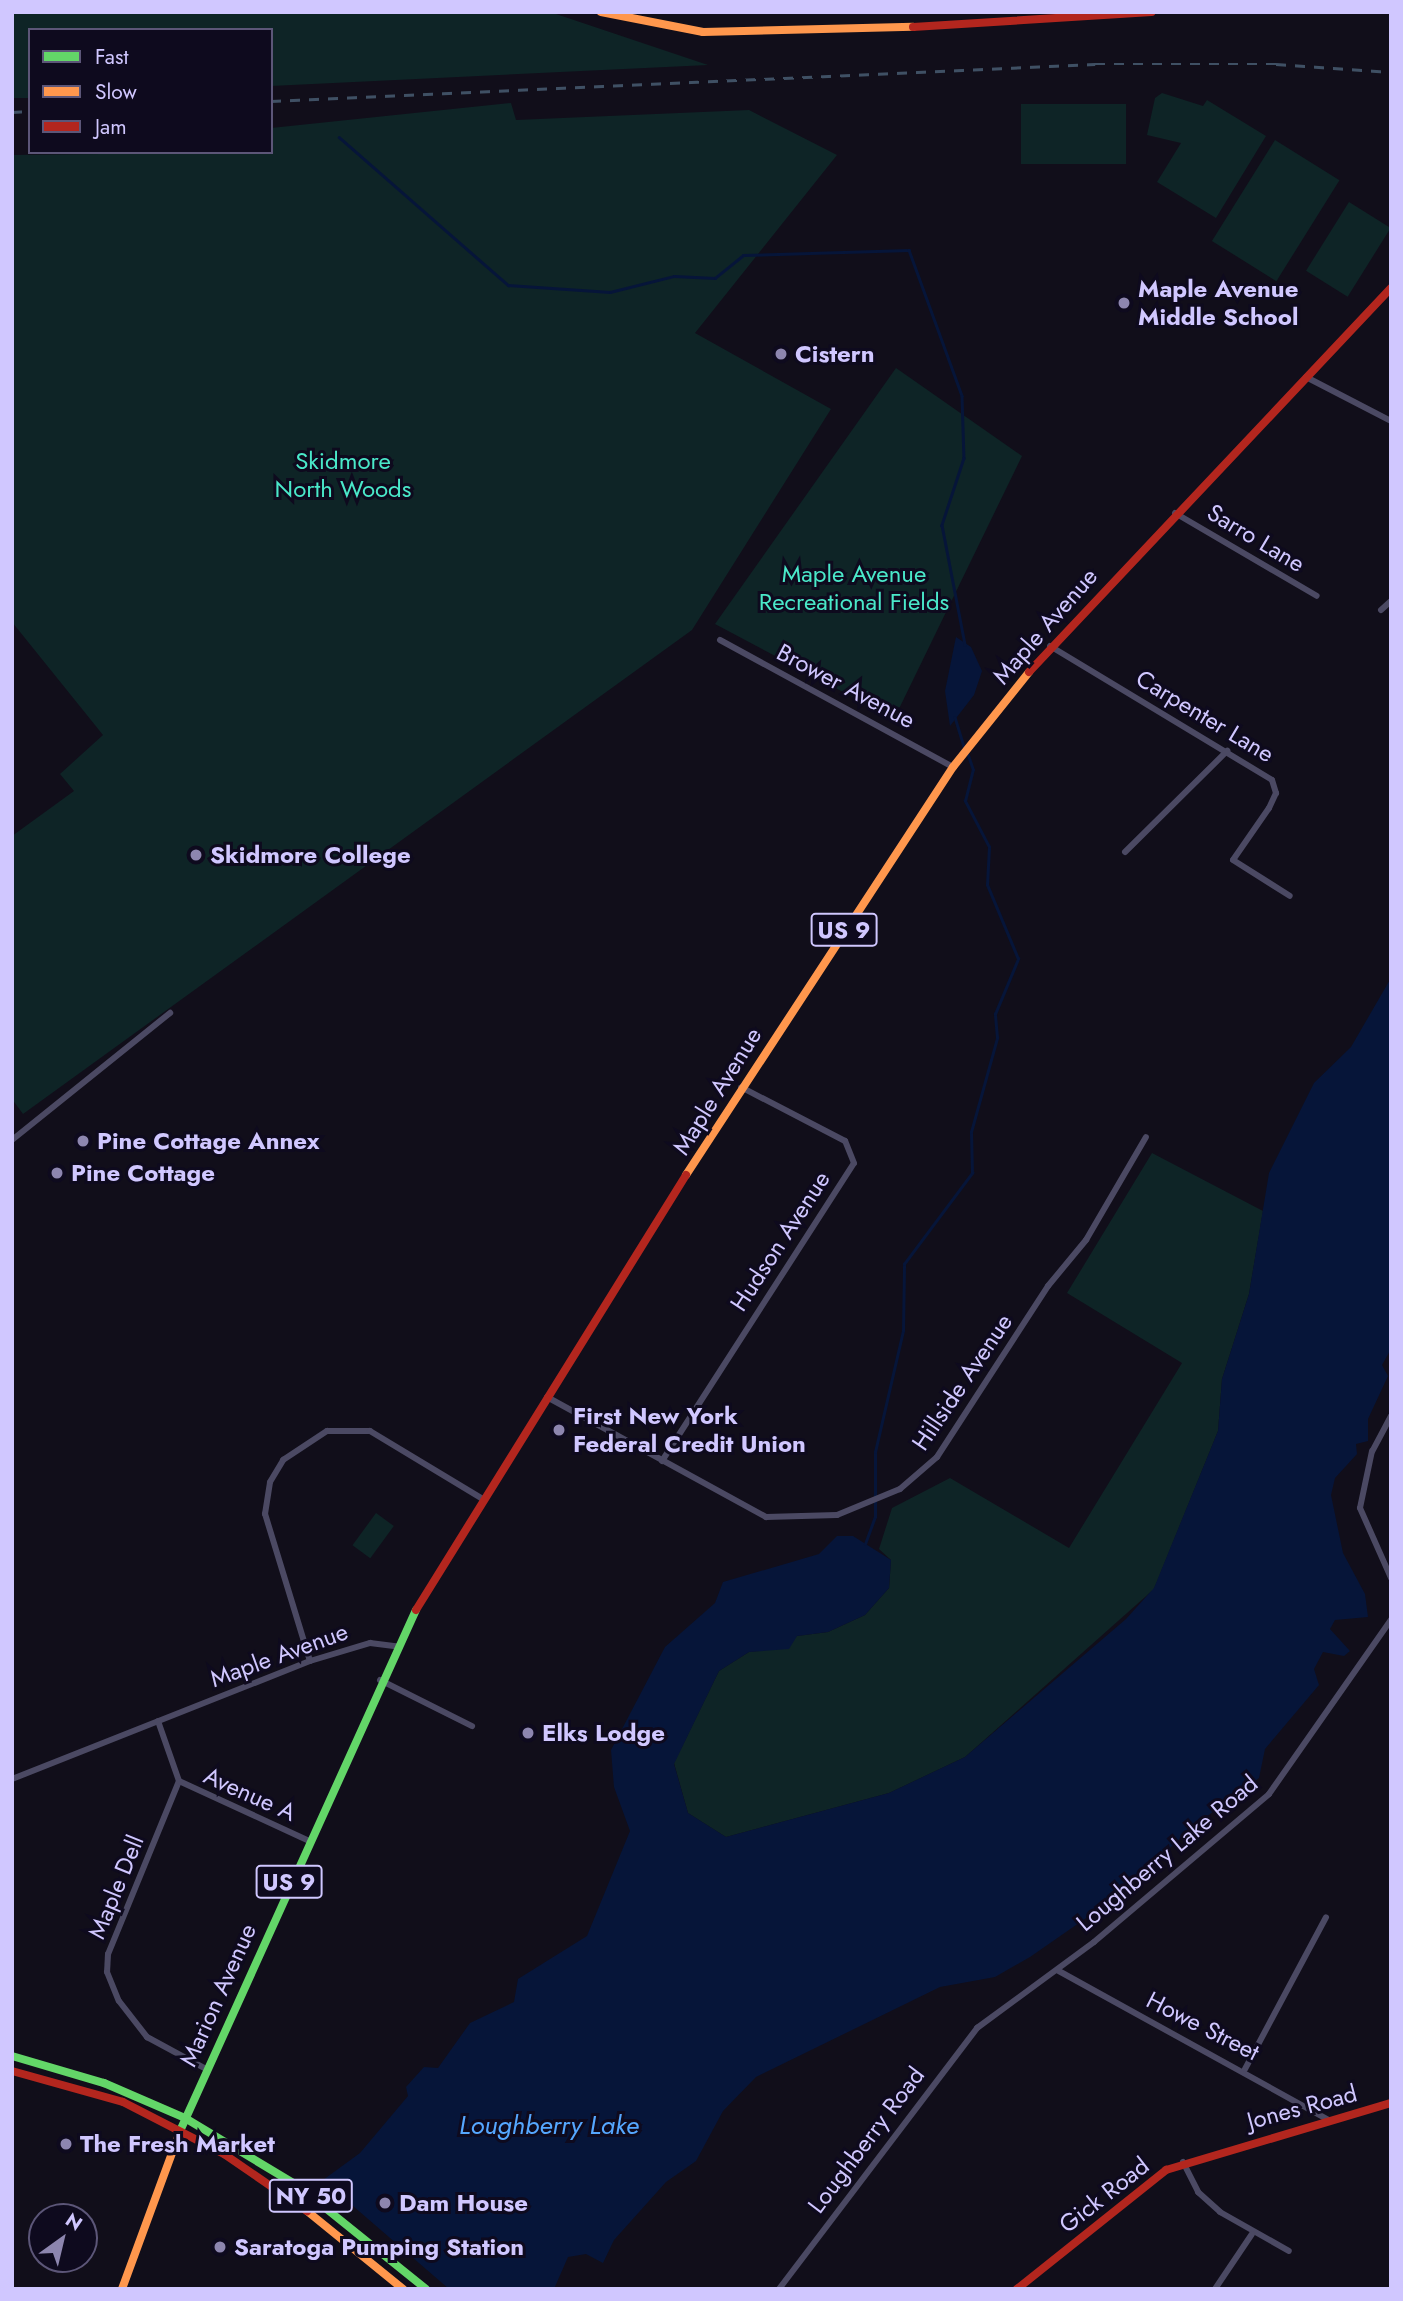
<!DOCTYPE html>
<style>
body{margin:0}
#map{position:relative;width:1403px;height:2301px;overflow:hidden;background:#110e1a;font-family:Jost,sans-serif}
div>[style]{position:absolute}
.green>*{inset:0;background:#0e2426;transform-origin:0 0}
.water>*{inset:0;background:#061539}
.stream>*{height:2.5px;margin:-1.25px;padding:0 1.25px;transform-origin:1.25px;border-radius:1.25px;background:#061539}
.street>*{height:6px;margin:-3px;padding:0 3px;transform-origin:3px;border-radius:3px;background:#4b4963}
.fast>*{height:8px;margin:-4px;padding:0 4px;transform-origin:4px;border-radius:4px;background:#63d668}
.slow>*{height:8px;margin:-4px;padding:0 4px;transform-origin:4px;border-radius:4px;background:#ff974d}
.jam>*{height:8px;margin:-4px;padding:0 4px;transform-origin:4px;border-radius:4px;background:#b3261e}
.rail>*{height:2.5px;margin-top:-1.25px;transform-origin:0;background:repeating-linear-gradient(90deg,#3f5064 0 10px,transparent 0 19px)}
.dots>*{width:19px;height:19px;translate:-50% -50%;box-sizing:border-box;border:4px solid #0e0a1e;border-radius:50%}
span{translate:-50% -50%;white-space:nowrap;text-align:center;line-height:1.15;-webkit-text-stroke:6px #0e0a1e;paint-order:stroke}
.shield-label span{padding:2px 5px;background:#0e0a1e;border:2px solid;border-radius:5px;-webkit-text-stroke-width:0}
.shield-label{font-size:23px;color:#d0c7ff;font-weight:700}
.poi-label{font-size:24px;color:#d0c7ff;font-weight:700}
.left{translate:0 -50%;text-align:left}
.park-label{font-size:24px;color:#4ae8c9}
.street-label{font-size:24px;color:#d0c7ff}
.water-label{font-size:26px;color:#55a7ff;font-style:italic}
.frame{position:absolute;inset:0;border:14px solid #d0c7ff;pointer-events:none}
.legend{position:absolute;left:28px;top:28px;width:245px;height:126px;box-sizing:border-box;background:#0e0a1e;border:2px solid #5c5678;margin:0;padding:9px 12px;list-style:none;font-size:21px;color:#d0c7ff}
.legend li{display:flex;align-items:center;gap:14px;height:35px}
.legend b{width:35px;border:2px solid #5c5678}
.north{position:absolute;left:28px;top:2203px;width:70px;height:70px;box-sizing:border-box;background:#0e0a1e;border:2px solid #5c5678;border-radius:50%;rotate:34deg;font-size:19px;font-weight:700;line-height:28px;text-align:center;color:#d0c7ff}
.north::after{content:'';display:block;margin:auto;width:24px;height:32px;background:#8d86af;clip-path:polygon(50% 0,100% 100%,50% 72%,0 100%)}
</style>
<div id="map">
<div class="green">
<i style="clip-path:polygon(12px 12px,550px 12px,708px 65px,271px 86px,271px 30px,30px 30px,30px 98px,12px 98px)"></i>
<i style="clip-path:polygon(1162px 93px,1203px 106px,1207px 100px,1266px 136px,1216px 218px,1157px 182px,1181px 143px,1147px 135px,1155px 98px)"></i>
<i style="clip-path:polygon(511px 103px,516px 120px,749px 110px,837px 155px,695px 333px,831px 409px,692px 630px,23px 1114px,12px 1099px,12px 836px,74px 791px,60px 774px,103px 735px,12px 622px,12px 155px,271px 152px,271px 128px)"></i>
<i style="left:1021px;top:104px;width:105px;height:60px"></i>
<i style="left:1275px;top:140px;width:76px;height:119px;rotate:32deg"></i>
<i style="left:1349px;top:202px;width:49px;height:81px;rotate:32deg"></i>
<i style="clip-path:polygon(896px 368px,1022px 456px,894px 719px,715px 624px)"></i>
<i style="clip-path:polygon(1152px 1153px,1263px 1211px,1249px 1294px,1222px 1379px,1218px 1431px,1154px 1589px,965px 1757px,889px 1793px,726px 1837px,688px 1813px,674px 1763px,719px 1671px,749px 1652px,777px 1649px,797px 1636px,828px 1632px,865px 1615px,889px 1588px,891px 1560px,879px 1549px,892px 1508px,950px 1478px,1069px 1548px,1182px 1363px,1067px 1293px)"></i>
<i style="left:376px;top:1513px;width:22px;height:40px;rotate:36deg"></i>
</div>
<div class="water">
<i style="clip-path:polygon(956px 637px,971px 647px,982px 671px,974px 695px,950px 726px,945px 691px)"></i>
<i style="clip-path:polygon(1391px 978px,1391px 1349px,1382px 1365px,1388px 1376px,1368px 1419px,1368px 1441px,1356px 1444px,1357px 1454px,1335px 1478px,1331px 1495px,1343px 1553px,1365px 1594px,1368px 1617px,1335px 1620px,1330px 1629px,1350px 1651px,1344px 1656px,1323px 1652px,1314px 1669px,1319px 1685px,1265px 1749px,1259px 1778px,1195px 1825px,1115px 1898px,1030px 1957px,995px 1977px,940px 1987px,756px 2077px,723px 2111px,696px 2161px,666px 2182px,614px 2240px,603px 2263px,586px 2254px,568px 2257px,554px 2289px,449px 2289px,323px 2180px,360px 2153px,408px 2096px,406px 2087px,424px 2067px,438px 2068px,470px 2023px,514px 2002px,518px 1979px,587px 1936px,630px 1831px,614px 1787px,611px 1750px,665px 1647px,715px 1603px,723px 1582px,819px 1554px,837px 1536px,853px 1536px,891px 1560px,889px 1588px,865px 1615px,828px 1632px,797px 1636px,789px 1649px,749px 1652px,719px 1671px,674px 1764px,688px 1813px,726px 1837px,889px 1793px,965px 1757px,1126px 1619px,1154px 1588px,1218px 1431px,1222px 1379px,1249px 1294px,1269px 1173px,1314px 1083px,1351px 1047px)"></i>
</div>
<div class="stream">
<i style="left:339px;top:137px;width:225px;rotate:41.2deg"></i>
<i style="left:508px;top:285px;width:102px;rotate:3.9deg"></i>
<i style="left:610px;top:292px;width:66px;rotate:-14deg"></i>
<i style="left:674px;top:276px;width:41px;rotate:2.8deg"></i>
<i style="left:715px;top:278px;width:36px;rotate:-39deg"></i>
<i style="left:743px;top:255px;width:166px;rotate:-1.7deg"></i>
<i style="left:909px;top:250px;width:155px;rotate:70deg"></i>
<i style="left:962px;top:396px;width:62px;rotate:88.2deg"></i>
<i style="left:964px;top:458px;width:71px;rotate:108.2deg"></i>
<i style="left:942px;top:525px;width:122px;rotate:79.1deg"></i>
<i style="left:955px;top:717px;width:31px;rotate:73deg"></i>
<i style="left:865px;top:1544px;width:29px;rotate:-70deg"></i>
<i style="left:875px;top:1517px;width:65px;rotate:-90deg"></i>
<i style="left:875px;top:1452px;width:124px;rotate:-77deg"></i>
<i style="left:903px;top:1331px;width:67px;rotate:-89.1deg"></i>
<i style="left:904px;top:1264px;width:114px;rotate:-53.2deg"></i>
<i style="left:972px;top:1173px;width:41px;rotate:-91.4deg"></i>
<i style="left:971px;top:1132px;width:98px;rotate:-74.5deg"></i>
<i style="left:997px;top:1038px;width:24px;rotate:-95deg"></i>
<i style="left:995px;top:1014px;width:60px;rotate:-67.3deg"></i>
<i style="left:1018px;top:959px;width:80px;rotate:-112.7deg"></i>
<i style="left:987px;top:885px;width:38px;rotate:-87deg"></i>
<i style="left:989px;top:847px;width:52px;rotate:-117.6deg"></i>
<i style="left:965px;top:801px;width:32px;rotate:-76deg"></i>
<i style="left:973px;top:770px;width:18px;rotate:-109deg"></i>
</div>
<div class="street">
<i style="left:1306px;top:377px;width:96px;rotate:27.4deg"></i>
<i style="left:1175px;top:513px;width:164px;rotate:30.3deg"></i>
<i style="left:1381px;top:610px;width:13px;rotate:-42deg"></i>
<i style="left:720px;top:640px;width:265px;rotate:28.6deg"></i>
<i style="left:1050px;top:646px;width:259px;rotate:31.1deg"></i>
<i style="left:1272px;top:780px;width:14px;rotate:73deg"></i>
<i style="left:1276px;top:793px;width:17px;rotate:115deg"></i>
<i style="left:1269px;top:808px;width:63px;rotate:124.7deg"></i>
<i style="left:1233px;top:860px;width:67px;rotate:32.3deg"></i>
<i style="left:1125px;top:852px;width:144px;rotate:-44.7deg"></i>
<i style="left:12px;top:1140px;width:203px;rotate:-38.8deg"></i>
<i style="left:547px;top:1397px;width:250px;rotate:28.7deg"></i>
<i style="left:766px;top:1517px;width:71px;rotate:-1.6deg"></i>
<i style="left:837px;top:1515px;width:68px;rotate:-22.4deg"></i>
<i style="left:900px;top:1489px;width:49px;rotate:-40.9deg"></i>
<i style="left:937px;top:1457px;width:204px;rotate:-57deg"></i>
<i style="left:1048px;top:1286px;width:60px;rotate:-50.4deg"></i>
<i style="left:1086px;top:1240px;width:119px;rotate:-59.8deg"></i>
<i style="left:1391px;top:1416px;width:40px;rotate:118deg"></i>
<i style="left:1372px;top:1451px;width:58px;rotate:101.9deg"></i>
<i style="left:1360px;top:1508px;width:77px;rotate:66.1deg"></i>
<i style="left:662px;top:1461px;width:354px;rotate:-57.2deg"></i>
<i style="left:854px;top:1163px;width:24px;rotate:-112deg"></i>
<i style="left:845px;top:1141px;width:117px;rotate:-152.6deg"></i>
<i style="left:310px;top:1661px;width:154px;rotate:-107deg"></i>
<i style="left:265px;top:1514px;width:32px;rotate:-81deg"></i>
<i style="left:270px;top:1482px;width:26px;rotate:-59deg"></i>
<i style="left:283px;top:1460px;width:53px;rotate:-33.4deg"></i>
<i style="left:327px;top:1431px;width:43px"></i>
<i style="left:370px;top:1431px;width:130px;rotate:31.1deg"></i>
<i style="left:380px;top:1680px;width:103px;rotate:26.6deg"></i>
<i style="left:158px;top:1721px;width:64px;rotate:70.7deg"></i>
<i style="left:179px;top:1781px;width:187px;rotate:112.3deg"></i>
<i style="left:108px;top:1954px;width:18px;rotate:93deg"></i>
<i style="left:107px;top:1972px;width:31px;rotate:68deg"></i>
<i style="left:119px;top:2001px;width:46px;rotate:52.1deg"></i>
<i style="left:147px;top:2037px;width:67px;rotate:28.5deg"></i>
<i style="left:12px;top:1779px;width:321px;rotate:-21.6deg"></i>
<i style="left:310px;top:1661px;width:63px;rotate:-16.7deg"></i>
<i style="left:370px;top:1643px;width:26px;rotate:7deg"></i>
<i style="left:179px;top:1781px;width:141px;rotate:24.7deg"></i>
<i style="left:1057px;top:1970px;width:311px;rotate:28.9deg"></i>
<i style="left:1245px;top:2069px;width:172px;rotate:-61.9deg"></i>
<i style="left:1183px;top:2162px;width:34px;rotate:63deg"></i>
<i style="left:1198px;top:2192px;width:30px;rotate:42deg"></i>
<i style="left:1220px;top:2212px;width:79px;rotate:29.5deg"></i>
<i style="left:779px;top:2289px;width:328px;rotate:-52.8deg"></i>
<i style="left:977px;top:2028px;width:145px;rotate:-36.3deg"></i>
<i style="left:1094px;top:1942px;width:229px;rotate:-40.2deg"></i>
<i style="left:1269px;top:1794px;width:213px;rotate:-55deg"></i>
<i style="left:1215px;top:2289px;width:66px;rotate:-56.1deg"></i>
</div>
<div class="fast">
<i style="left:12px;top:2056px;width:96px;rotate:16.4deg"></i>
<i style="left:104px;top:2083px;width:88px;rotate:23.4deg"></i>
<i style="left:185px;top:2118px;width:132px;rotate:31deg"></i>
<i style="left:298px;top:2186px;width:164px;rotate:38.8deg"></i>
<i style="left:180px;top:2131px;width:572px;rotate:-65.63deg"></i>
</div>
<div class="slow">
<i style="left:601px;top:12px;width:104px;rotate:11.1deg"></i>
<i style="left:703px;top:32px;width:210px;rotate:-1.4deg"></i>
<i style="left:686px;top:1175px;width:488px;rotate:-56.8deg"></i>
<i style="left:953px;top:767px;width:122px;rotate:-51.3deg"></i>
<i style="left:307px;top:2211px;width:124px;rotate:39.1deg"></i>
<i style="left:122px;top:2289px;width:168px;rotate:-69.8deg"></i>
</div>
<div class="jam">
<i style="left:913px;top:27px;width:239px;rotate:-3.6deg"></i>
<i style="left:1029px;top:672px;width:528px;rotate:-46.69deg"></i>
<i style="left:416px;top:1610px;width:512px;rotate:-58.17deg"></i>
<i style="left:12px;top:2071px;width:115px;rotate:15.6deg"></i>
<i style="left:123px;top:2102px;width:114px;rotate:27.2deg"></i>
<i style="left:224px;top:2154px;width:101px;rotate:34.5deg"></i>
<i style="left:1017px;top:2289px;width:191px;rotate:-38.6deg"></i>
<i style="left:1166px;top:2170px;width:235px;rotate:-16.6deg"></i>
</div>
<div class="rail">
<i style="left:271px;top:101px;width:825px;rotate:-2.57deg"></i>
<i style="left:1095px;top:64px;width:181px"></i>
<i style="left:1276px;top:64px;width:115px;rotate:4deg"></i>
<i style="left:12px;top:112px;width:18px;rotate:-3deg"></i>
</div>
<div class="dots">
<i style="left:1124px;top:303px;background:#8d86af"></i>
<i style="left:781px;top:354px;background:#8d86af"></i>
<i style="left:196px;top:855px;background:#8d86af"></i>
<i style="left:83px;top:1141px;background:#8d86af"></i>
<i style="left:57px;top:1173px;background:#8d86af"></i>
<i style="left:559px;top:1430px;background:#8d86af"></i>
<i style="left:528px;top:1733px;background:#8d86af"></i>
<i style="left:66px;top:2144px;background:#8d86af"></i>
<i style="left:385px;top:2203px;background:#8d86af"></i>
<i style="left:220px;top:2247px;background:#8d86af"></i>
</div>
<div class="shield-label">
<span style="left:844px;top:930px">US 9</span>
<span style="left:289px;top:1882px">US 9</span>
<span style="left:311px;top:2196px">NY 50</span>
</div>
<div class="poi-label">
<span class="left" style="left:1138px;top:303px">Maple Avenue<br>Middle School</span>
<span class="left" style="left:795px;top:354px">Cistern</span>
<span class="left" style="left:210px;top:855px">Skidmore College</span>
<span class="left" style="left:97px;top:1141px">Pine Cottage Annex</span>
<span class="left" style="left:71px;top:1173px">Pine Cottage</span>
<span class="left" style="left:573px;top:1430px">First New York<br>Federal Credit Union</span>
<span class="left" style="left:542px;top:1733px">Elks Lodge</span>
<span class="left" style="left:80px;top:2144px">The Fresh Market</span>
<span class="left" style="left:399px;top:2203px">Dam House</span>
<span class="left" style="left:234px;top:2247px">Saratoga Pumping Station</span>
</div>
<div class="park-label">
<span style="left:343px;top:475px">Skidmore<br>North Woods</span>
<span style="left:854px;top:588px">Maple Avenue<br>Recreational Fields</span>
</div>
<div class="street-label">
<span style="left:1256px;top:538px;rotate:31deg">Sarro Lane</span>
<span style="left:1045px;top:626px;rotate:-49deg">Maple Avenue</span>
<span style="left:846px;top:686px;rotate:28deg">Brower Avenue</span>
<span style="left:1205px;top:716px;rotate:31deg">Carpenter Lane</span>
<span style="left:717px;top:1091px;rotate:-58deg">Maple Avenue</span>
<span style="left:780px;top:1241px;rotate:-57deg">Hudson Avenue</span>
<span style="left:962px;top:1382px;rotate:-56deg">Hillside Avenue</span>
<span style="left:279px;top:1655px;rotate:-20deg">Maple Avenue</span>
<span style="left:250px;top:1794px;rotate:24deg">Avenue A</span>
<span style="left:1167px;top:1853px;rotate:-40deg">Loughberry Lake Road</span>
<span style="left:116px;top:1887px;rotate:-68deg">Maple Dell</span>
<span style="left:218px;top:1995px;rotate:-66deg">Marion Avenue</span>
<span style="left:1203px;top:2026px;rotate:27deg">Howe Street</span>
<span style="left:1302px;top:2107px;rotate:-15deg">Jones Road</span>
<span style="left:866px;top:2140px;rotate:-53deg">Loughberry Road</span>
<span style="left:1104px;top:2195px;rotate:-38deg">Gick Road</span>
</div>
<div class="water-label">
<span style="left:549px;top:2126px">Loughberry Lake</span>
</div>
<div class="frame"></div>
<ul class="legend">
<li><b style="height:9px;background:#63d668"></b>Fast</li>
<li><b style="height:9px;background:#ff974d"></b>Slow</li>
<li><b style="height:9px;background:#b3261e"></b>Jam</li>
</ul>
<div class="north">N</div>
</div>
